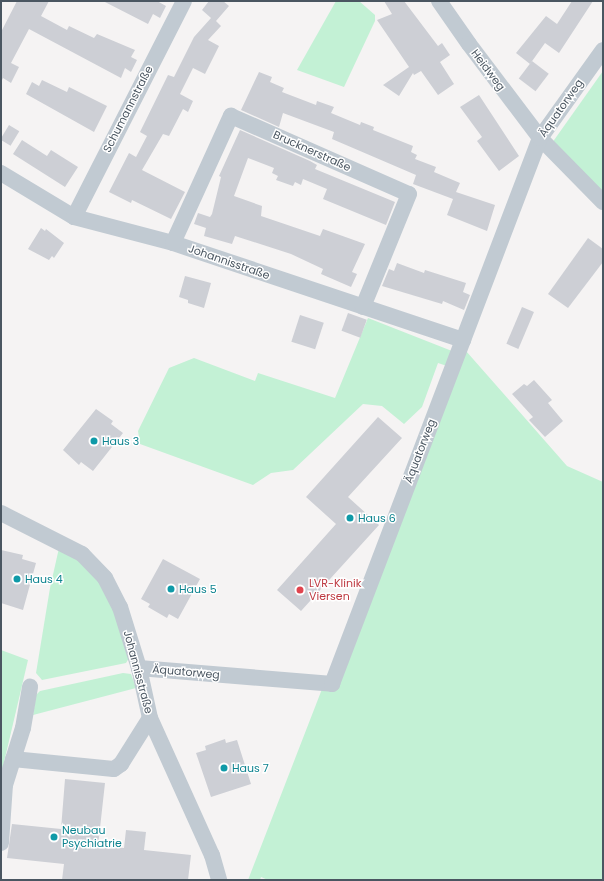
<!DOCTYPE html>
<meta charset="utf-8">
<style>
body{margin:0}
#map{position:relative;width:604px;height:881px;overflow:hidden;background:#f5f3f3;font-family:Poppins,sans-serif}
div>[style]{position:absolute}
.green>*{inset:0;background:#c3f1d5}
.building>*{inset:0;background:#cdcfd5;transform-origin:0 0}
.minor>*{height:16px;margin:-8px;padding:0 8px;transform-origin:8px;border-radius:8px;background:#c1cad2}
.dots>*{width:11px;height:11px;translate:-50% -50%;box-sizing:border-box;border:2px solid #fff;border-radius:50%}
span{translate:-50% -50%;white-space:nowrap;text-align:center;line-height:1.15;-webkit-text-stroke:3px #fff;paint-order:stroke}
.street-label{font-size:11px;color:#4a5661}
.culture-label{font-size:11px;color:#0d838f}
.left{translate:0 -50%;text-align:left}
.health-label{font-size:11px;color:#be3a42}
.frame{position:absolute;inset:0;border:2px solid #4a5661;pointer-events:none}
</style>
<div id="map">
<div class="green">
<i style="clip-path:polygon(336px 1px,359px 1px,375px 15px,375px 21px,344px 87px,297px 70px)"></i>
<i style="clip-path:polygon(603px 71px,603px 197px,552px 143px)"></i>
<i style="clip-path:polygon(368px 318px,452px 351px,447px 366px,438px 363px,422px 407px,404px 424px,382px 406px,363px 404px,293px 470px,271px 473px,253px 485px,140px 444px,138px 431px,169px 368px,194px 358px,255px 381px,258px 373px,335px 398px)"></i>
<i style="clip-path:polygon(466px 351px,567px 466px,603px 482px,603px 880px,268px 880px,261px 877px,260px 880px,248px 880px,322px 689px)"></i>
<i style="clip-path:polygon(65px 547px,93px 572px,115px 611px,129px 658px,126px 663px,42px 680px,36px 673px,50px 588px,59px 548px)"></i>
<i style="clip-path:polygon(1px 650px,28px 660px,1px 775px)"></i>
<i style="clip-path:polygon(123px 673px,131px 674px,136px 688px,33px 715px,36px 695px,40px 691px)"></i>
</div>
<div class="building">
<i style="clip-path:polygon(17px 1px,49px 1px,41px 16px,67px 30px,69px 26px,94px 38px,97px 34px,135px 50px,131px 57px,137px 60px,131px 72px,125px 68px,121px 78px,29px 29px,11px 63px,19px 67px,11px 83px,3px 78px,1px 82px,1px 32px)"></i>
<i style="clip-path:polygon(103px 1px,157px 1px,166px 6px,160px 18px,153px 14px,148px 24px)"></i>
<i style="clip-path:polygon(209px 1px,223px 1px,229px 6px,216px 21px,221px 26px,208px 40px,219px 46px,205px 74px,193px 68px,180px 94px,193px 101px,188px 112px,183px 109px,169px 136px,163px 134px,142px 170px,185px 192px,171px 219px,132px 200px,131px 203px,109px 192px,129px 153px,136px 157px,147px 136px,140px 132px,168px 75px,174px 77px,194px 37px,211px 18px,202px 10px)"></i>
<i style="clip-path:polygon(384px 1px,404px 1px,438px 46px,442px 43px,450px 55px,440px 62px,454px 84px,438px 95px,421px 71px,414px 75px,413px 73px,399px 96px,383px 85px,409px 67px,377px 20px,392px 14px)"></i>
<i style="clip-path:polygon(572px 1px,593px 1px,559px 53px,545px 43px,530px 64px,516px 53px,546px 16px,557px 24px)"></i>
<i style="left:532px;top:61px;width:21px;height:22px;rotate:37deg"></i>
<i style="clip-path:polygon(259px 72px,272px 77px,270px 82px,284px 88px,282px 92px,316px 105px,317px 101px,334px 107px,331px 113px,360px 125px,361px 122px,374px 127px,373px 130px,413px 146px,411px 152px,417px 155px,415px 159px,436px 167px,434px 172px,460px 183px,456px 192px,495px 205px,487px 231px,447px 215px,453px 199px,413px 184px,416px 175px,332px 139px,334px 132px,283px 113px,279px 127px,241px 110px)"></i>
<i style="clip-path:polygon(42px 80px,67px 92px,69px 87px,107px 106px,94px 132px,26px 94px,32px 82px,39px 86px)"></i>
<i style="clip-path:polygon(479px 95px,519px 156px,499px 171px,477px 141px,482px 137px,460px 107px)"></i>
<i style="left:9px;top:125px;width:12px;height:17px;rotate:31deg"></i>
<i style="clip-path:polygon(240px 130px,310px 161px,317px 165px,315px 169px,395px 202px,386px 225px,323px 199px,327px 189px,303px 179px,301px 185px,295px 182px,293px 186px,276px 180px,278px 176px,272px 173px,274px 168px,248px 158px,234px 196px,262px 206px,261px 216px,320px 236px,323px 229px,365px 244px,352px 272px,357px 274px,351px 287px,321px 274px,323px 269px,291px 254px,235px 236px,232px 244px,204px 236px,206px 228px,194px 224px,198px 213px,210px 217px,212px 214px,221px 177px,219px 176px)"></i>
<i style="clip-path:polygon(22px 140px,47px 156px,51px 150px,78px 167px,65px 187px,13px 154px)"></i>
<i style="clip-path:polygon(41px 228px,45px 231px,46px 229px,64px 243px,54px 258px,52px 256px,49px 260px,28px 249px)"></i>
<i style="clip-path:polygon(588px 238px,603px 249px,603px 262px,568px 308px,548px 294px)"></i>
<i style="clip-path:polygon(397px 263px,424px 273px,425px 270px,466px 283px,463px 292px,470px 295px,464px 310px,443px 301px,442px 304px,382px 286px,389px 269px,394px 271px)"></i>
<i style="clip-path:polygon(185px 276px,211px 283px,204px 308px,188px 303px,188px 300px,179px 297px)"></i>
<i style="left:522px;top:307px;width:13px;height:40px;rotate:23deg"></i>
<i style="left:348px;top:313px;width:20px;height:19px;rotate:20deg"></i>
<i style="left:300px;top:315px;width:25px;height:28px;rotate:18deg"></i>
<i style="clip-path:polygon(534px 380px,552px 400px,548px 403px,563px 421px,545px 437px,529px 420px,533px 417px,512px 394px,524px 384px,527px 386px)"></i>
<i style="clip-path:polygon(96px 409px,113px 421px,111px 424px,123px 433px,93px 471px,81px 462px,79px 465px,63px 450px)"></i>
<i style="clip-path:polygon(378px 417px,402px 438px,348px 497px,379px 525px,301px 611px,277px 590px,336px 524px,306px 497px)"></i>
<i style="clip-path:polygon(1px 550px,23px 555px,22px 559px,36px 563px,23px 610px,1px 603px)"></i>
<i style="clip-path:polygon(163px 559px,200px 579px,178px 619px,169px 614px,167px 618px,148px 607px,150px 604px,141px 599px)"></i>
<i style="clip-path:polygon(225px 739px,226px 743px,237px 740px,251px 784px,211px 797px,196px 753px,206px 750px,205px 746px)"></i>
<i style="clip-path:polygon(65px 779px,105px 783px,98px 846px,124px 848px,126px 830px,146px 832px,144px 850px,191px 855px,188px 880px,62px 880px,64px 864px,7px 858px,12px 824px,61px 829px)"></i>
</div>
<div class="minor">
<i style="left:439px;top:1px;width:52px;rotate:55.1deg"></i>
<i style="left:469px;top:44px;width:118px;rotate:52.9deg"></i>
<i style="left:540px;top:138px;width:90px;rotate:45.5deg"></i>
<i style="left:1px;top:173px;width:85px;rotate:31.1deg"></i>
<i style="left:74px;top:217px;width:102px;rotate:14.7deg"></i>
<i style="left:173px;top:243px;width:306px;rotate:18.5deg"></i>
<i style="left:74px;top:217px;width:242px;rotate:-63deg"></i>
<i style="left:173px;top:243px;width:140px;rotate:-65.5deg"></i>
<i style="left:231px;top:116px;width:194px;rotate:23.7deg"></i>
<i style="left:409px;top:194px;width:122px;rotate:112.2deg"></i>
<i style="left:1px;top:513px;width:91px;rotate:26.8deg"></i>
<i style="left:82px;top:554px;width:33px;rotate:46deg"></i>
<i style="left:105px;top:578px;width:33px;rotate:63deg"></i>
<i style="left:120px;top:607px;width:64px;rotate:72.7deg"></i>
<i style="left:139px;top:668px;width:51px;rotate:77.6deg"></i>
<i style="left:150px;top:718px;width:150px;rotate:65.7deg"></i>
<i style="left:212px;top:855px;width:26px;rotate:74deg"></i>
<i style="left:139px;top:668px;width:194px;rotate:4.7deg"></i>
<i style="left:332px;top:684px;width:584px;rotate:-69.15deg"></i>
<i style="left:540px;top:138px;width:108px;rotate:-54.4deg"></i>
<i style="left:13px;top:759px;width:101px;rotate:5.7deg"></i>
<i style="left:114px;top:769px;width:9px;rotate:-36deg"></i>
<i style="left:121px;top:764px;width:54px;rotate:-57.8deg"></i>
<i style="left:1px;top:843px;width:58px;rotate:-86.1deg"></i>
<i style="left:5px;top:785px;width:60px;rotate:-72.5deg"></i>
<i style="left:23px;top:728px;width:42px;rotate:-80.3deg"></i>
</div>
<div class="dots">
<i style="left:94px;top:441px;background:#0f9aa8"></i>
<i style="left:350px;top:518px;background:#0f9aa8"></i>
<i style="left:17px;top:579px;background:#0f9aa8"></i>
<i style="left:171px;top:589px;background:#0f9aa8"></i>
<i style="left:300px;top:590px;background:#e0444e"></i>
<i style="left:224px;top:768px;background:#0f9aa8"></i>
<i style="left:54px;top:837px;background:#0f9aa8"></i>
</div>
<div class="street-label">
<span style="left:488px;top:70px;rotate:53deg">Heidweg</span>
<span style="left:561px;top:108px;rotate:-55deg">Äquatorweg</span>
<span style="left:128px;top:109px;rotate:-63deg">Schumannstraße</span>
<span style="left:312px;top:151px;rotate:24deg">Brucknerstraße</span>
<span style="left:229px;top:262px;rotate:19deg">Johannisstraße</span>
<span style="left:420px;top:451px;rotate:-69deg">Äquatorweg</span>
<span style="left:138px;top:672px;rotate:75deg">Johannisstraße</span>
<span style="left:186px;top:672px;rotate:5deg">Äquatorweg</span>
</div>
<div class="culture-label">
<span class="left" style="left:102px;top:441px">Haus 3</span>
<span class="left" style="left:358px;top:518px">Haus 6</span>
<span class="left" style="left:25px;top:579px">Haus 4</span>
<span class="left" style="left:179px;top:589px">Haus 5</span>
<span class="left" style="left:232px;top:768px">Haus 7</span>
<span class="left" style="left:62px;top:837px">Neubau<br>Psychiatrie</span>
</div>
<div class="health-label">
<span class="left" style="left:309px;top:590px">LVR-Klinik<br>Viersen</span>
</div>
<div class="frame"></div>
</div>
